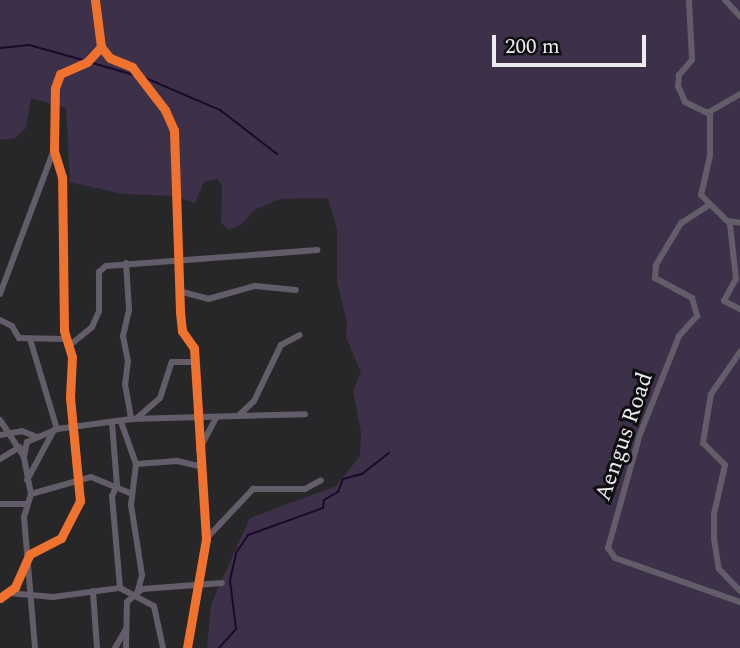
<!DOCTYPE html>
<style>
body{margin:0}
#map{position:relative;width:740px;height:648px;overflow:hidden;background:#272628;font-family:Spectral,serif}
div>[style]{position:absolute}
.green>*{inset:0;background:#3d314a}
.stream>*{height:2px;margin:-1px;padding:0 1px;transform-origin:1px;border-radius:1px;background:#1c082b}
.minor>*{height:6px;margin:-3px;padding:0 3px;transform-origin:3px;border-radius:3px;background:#625d68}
.cycleway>*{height:9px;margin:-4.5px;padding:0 4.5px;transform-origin:4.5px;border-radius:4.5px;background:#ef722f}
span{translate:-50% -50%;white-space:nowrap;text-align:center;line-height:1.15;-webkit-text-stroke:6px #0f0e10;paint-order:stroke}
.street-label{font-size:23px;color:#ecebee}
.scale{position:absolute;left:492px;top:35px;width:154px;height:32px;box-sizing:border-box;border:4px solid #ecebee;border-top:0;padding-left:9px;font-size:21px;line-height:24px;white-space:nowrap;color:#ecebee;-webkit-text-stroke:5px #0f0e10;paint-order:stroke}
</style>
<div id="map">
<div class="green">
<i style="clip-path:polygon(0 0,740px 0,740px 648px,207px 648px,211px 604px,250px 518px,336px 486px,360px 456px,361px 433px,353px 390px,361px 373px,346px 337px,347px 322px,337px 281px,337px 229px,328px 198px,280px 199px,254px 210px,242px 224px,229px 230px,221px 223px,222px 187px,218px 179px,204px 182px,195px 203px,175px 196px,122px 194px,70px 182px,66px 108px,31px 98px,26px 128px,15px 138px,0 140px)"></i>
</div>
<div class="stream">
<i style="left:0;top:48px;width:29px;rotate:-6deg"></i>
<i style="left:29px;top:45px;width:56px;rotate:15.5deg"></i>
<i style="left:89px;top:62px;width:47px;rotate:16.1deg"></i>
<i style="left:143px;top:77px;width:84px;rotate:23.2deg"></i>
<i style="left:220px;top:110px;width:72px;rotate:37.7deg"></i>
<i style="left:219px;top:648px;width:25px;rotate:-48deg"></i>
<i style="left:236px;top:629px;width:49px;rotate:-97deg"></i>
<i style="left:230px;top:580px;width:28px;rotate:-77deg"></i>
<i style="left:236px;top:553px;width:22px;rotate:-56deg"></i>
<i style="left:248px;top:535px;width:80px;rotate:-19.8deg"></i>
<i style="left:323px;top:508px;width:8px;rotate:-83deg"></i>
<i style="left:324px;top:500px;width:16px;rotate:-30deg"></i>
<i style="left:338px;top:492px;width:14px;rotate:-69deg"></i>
<i style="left:343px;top:479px;width:20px;rotate:-15deg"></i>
<i style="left:362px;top:474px;width:34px;rotate:-38deg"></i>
</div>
<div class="minor">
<i style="left:689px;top:0;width:60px;rotate:87.1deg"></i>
<i style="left:692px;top:60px;width:20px;rotate:131deg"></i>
<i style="left:679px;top:75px;width:11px;rotate:95deg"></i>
<i style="left:678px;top:86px;width:17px;rotate:66deg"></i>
<i style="left:685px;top:102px;width:28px;rotate:26deg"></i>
<i style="left:710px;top:114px;width:42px;rotate:90deg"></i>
<i style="left:710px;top:156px;width:40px;rotate:103deg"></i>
<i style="left:701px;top:195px;width:41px;rotate:45deg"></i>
<i style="left:730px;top:224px;width:55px;rotate:83.8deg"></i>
<i style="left:736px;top:279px;width:25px;rotate:119deg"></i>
<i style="left:724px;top:301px;width:18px;rotate:27deg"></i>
<i style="left:725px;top:0;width:22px;rotate:47deg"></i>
<i style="left:101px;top:47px;width:14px;rotate:51deg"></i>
<i style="left:110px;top:58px;width:24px;rotate:22deg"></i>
<i style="left:132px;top:67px;width:54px;rotate:52.5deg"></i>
<i style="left:165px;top:110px;width:22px;rotate:66deg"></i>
<i style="left:174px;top:130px;width:182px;rotate:88.1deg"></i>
<i style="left:180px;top:312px;width:19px;rotate:84deg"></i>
<i style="left:182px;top:331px;width:21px;rotate:55deg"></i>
<i style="left:194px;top:348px;width:191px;rotate:86.4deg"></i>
<i style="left:206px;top:539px;width:111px;rotate:99.9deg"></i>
<i style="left:709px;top:112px;width:36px;rotate:-30deg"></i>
<i style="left:709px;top:205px;width:33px;rotate:147deg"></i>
<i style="left:681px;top:223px;width:49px;rotate:120.8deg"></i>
<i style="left:656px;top:265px;width:13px;rotate:94deg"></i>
<i style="left:655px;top:278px;width:42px;rotate:28.4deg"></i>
<i style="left:692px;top:298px;width:19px;rotate:74deg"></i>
<i style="left:697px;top:316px;width:27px;rotate:132deg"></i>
<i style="left:679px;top:336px;width:105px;rotate:111.7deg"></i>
<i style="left:640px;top:434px;width:118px;rotate:105.7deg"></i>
<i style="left:608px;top:548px;width:12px;rotate:55deg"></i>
<i style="left:615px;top:558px;width:133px;rotate:19.4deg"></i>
<i style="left:728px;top:221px;width:12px;rotate:9deg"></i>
<i style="left:126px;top:263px;width:47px;rotate:86.3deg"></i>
<i style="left:129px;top:310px;width:27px;rotate:103deg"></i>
<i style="left:123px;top:336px;width:25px;rotate:79deg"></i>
<i style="left:128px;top:361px;width:23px;rotate:97deg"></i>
<i style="left:125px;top:384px;width:36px;rotate:80deg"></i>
<i style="left:179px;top:291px;width:30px;rotate:15deg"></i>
<i style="left:208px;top:299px;width:49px;rotate:-15.5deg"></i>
<i style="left:255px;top:286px;width:41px;rotate:5.6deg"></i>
<i style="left:0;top:294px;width:152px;rotate:-69.5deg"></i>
<i style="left:0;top:320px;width:13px;rotate:27deg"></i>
<i style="left:12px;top:326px;width:14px;rotate:60deg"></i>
<i style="left:19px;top:338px;width:48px;rotate:1.2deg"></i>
<i style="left:30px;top:339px;width:94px;rotate:73.3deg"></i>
<i style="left:70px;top:345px;width:28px;rotate:-39deg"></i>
<i style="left:92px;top:327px;width:17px;rotate:-66deg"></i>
<i style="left:99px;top:311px;width:39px;rotate:-90deg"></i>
<i style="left:99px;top:272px;width:9px;rotate:-41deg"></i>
<i style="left:106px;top:266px;width:212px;rotate:-4.3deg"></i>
<i style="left:740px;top:352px;width:51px;rotate:124.6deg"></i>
<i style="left:711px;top:394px;width:50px;rotate:99.3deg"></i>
<i style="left:703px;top:443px;width:31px;rotate:45deg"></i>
<i style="left:725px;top:465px;width:50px;rotate:102.7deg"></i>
<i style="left:714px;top:514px;width:25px;rotate:90deg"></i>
<i style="left:714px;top:539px;width:30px;rotate:81deg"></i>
<i style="left:719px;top:569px;width:30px;rotate:46deg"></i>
<i style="left:238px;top:416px;width:22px;rotate:-43deg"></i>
<i style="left:254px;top:401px;width:62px;rotate:-64.3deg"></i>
<i style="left:281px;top:345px;width:21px;rotate:-28deg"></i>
<i style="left:137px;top:418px;width:30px;rotate:-41deg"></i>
<i style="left:160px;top:398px;width:38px;rotate:-72deg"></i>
<i style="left:172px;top:362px;width:20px"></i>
<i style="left:0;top:420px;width:44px;rotate:57deg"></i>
<i style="left:121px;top:422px;width:45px;rotate:70.3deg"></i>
<i style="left:112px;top:423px;width:62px;rotate:85.4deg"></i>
<i style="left:117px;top:485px;width:12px;rotate:114deg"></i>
<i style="left:112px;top:496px;width:92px;rotate:85deg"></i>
<i style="left:0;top:435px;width:22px;rotate:-10deg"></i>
<i style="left:22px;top:431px;width:16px;rotate:22deg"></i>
<i style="left:199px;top:450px;width:36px;rotate:-62deg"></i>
<i style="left:0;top:459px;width:23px;rotate:-31deg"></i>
<i style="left:27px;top:480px;width:57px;rotate:-61.6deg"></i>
<i style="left:31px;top:494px;width:62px;rotate:-15.8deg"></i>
<i style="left:91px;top:477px;width:44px;rotate:22.5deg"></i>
<i style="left:0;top:504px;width:27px"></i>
<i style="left:206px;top:539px;width:69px;rotate:-46.8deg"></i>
<i style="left:253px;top:489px;width:52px"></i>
<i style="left:305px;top:489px;width:18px;rotate:-29deg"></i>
<i style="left:93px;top:591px;width:57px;rotate:86deg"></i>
<i style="left:9px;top:593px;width:44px;rotate:5.2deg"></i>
<i style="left:53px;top:597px;width:68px;rotate:-7.7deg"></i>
<i style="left:120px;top:588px;width:38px;rotate:28deg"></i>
<i style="left:154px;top:606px;width:43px;rotate:77.9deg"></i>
<i style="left:137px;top:594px;width:20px;rotate:-75deg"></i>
<i style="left:142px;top:575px;width:71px;rotate:-98.9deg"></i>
<i style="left:131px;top:505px;width:41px;rotate:-83deg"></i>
<i style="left:136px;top:464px;width:41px;rotate:-4.2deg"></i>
<i style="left:177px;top:461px;width:23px;rotate:13deg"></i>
<i style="left:0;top:598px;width:19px;rotate:-36deg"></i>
<i style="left:15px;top:587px;width:36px;rotate:-66deg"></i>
<i style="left:30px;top:554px;width:35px;rotate:-27deg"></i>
<i style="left:61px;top:538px;width:42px;rotate:-62.8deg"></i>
<i style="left:80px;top:501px;width:104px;rotate:-95.5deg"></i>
<i style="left:70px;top:397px;width:40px;rotate:-87.1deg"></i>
<i style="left:72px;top:357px;width:28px;rotate:-107deg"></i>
<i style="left:64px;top:330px;width:153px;rotate:-90.7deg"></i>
<i style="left:62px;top:177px;width:28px;rotate:-107deg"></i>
<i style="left:54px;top:150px;width:62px;rotate:-89.1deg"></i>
<i style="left:55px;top:88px;width:15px;rotate:-70deg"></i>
<i style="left:60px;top:74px;width:30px;rotate:-24deg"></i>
<i style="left:87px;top:62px;width:21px;rotate:-47deg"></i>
<i style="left:101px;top:47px;width:47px;rotate:-97.3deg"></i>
<i style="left:35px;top:648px;width:131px;rotate:-94.8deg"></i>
<i style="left:24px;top:517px;width:24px;rotate:-73deg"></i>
<i style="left:31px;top:494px;width:38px;rotate:-101deg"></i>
<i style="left:24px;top:457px;width:15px;rotate:-79deg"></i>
<i style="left:27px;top:442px;width:33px;rotate:-23deg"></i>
<i style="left:57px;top:429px;width:75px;rotate:-7.7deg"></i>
<i style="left:131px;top:419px;width:174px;rotate:-1.6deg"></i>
<i style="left:115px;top:648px;width:22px;rotate:-60deg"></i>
<i style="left:126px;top:648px;width:46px;rotate:-88.8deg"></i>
<i style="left:127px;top:602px;width:20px;rotate:-41deg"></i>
<i style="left:142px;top:589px;width:80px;rotate:-4.3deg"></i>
</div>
<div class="cycleway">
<i style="left:101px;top:47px;width:14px;rotate:51deg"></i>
<i style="left:110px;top:58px;width:24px;rotate:22deg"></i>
<i style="left:132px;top:67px;width:54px;rotate:52.5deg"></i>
<i style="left:165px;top:110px;width:22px;rotate:66deg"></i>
<i style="left:174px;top:130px;width:182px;rotate:88.1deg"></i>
<i style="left:180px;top:312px;width:19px;rotate:84deg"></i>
<i style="left:182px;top:331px;width:21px;rotate:55deg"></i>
<i style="left:194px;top:348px;width:191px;rotate:86.4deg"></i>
<i style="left:206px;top:539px;width:111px;rotate:99.9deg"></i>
<i style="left:0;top:598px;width:19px;rotate:-36deg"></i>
<i style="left:15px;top:587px;width:36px;rotate:-66deg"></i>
<i style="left:30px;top:554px;width:35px;rotate:-27deg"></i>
<i style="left:61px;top:538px;width:42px;rotate:-62.8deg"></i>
<i style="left:80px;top:501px;width:104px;rotate:-95.5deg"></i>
<i style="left:70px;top:397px;width:40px;rotate:-87.1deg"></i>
<i style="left:72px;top:357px;width:28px;rotate:-107deg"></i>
<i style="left:64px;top:330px;width:153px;rotate:-90.7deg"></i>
<i style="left:62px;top:177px;width:28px;rotate:-107deg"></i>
<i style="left:54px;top:150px;width:62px;rotate:-89.1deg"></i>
<i style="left:55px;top:88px;width:15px;rotate:-70deg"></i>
<i style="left:60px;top:74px;width:30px;rotate:-24deg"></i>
<i style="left:87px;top:62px;width:21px;rotate:-47deg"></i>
<i style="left:101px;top:47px;width:47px;rotate:-97.3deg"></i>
</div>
<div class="street-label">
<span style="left:625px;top:437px;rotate:-71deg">Aengus Road</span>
</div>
<div class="scale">200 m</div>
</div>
